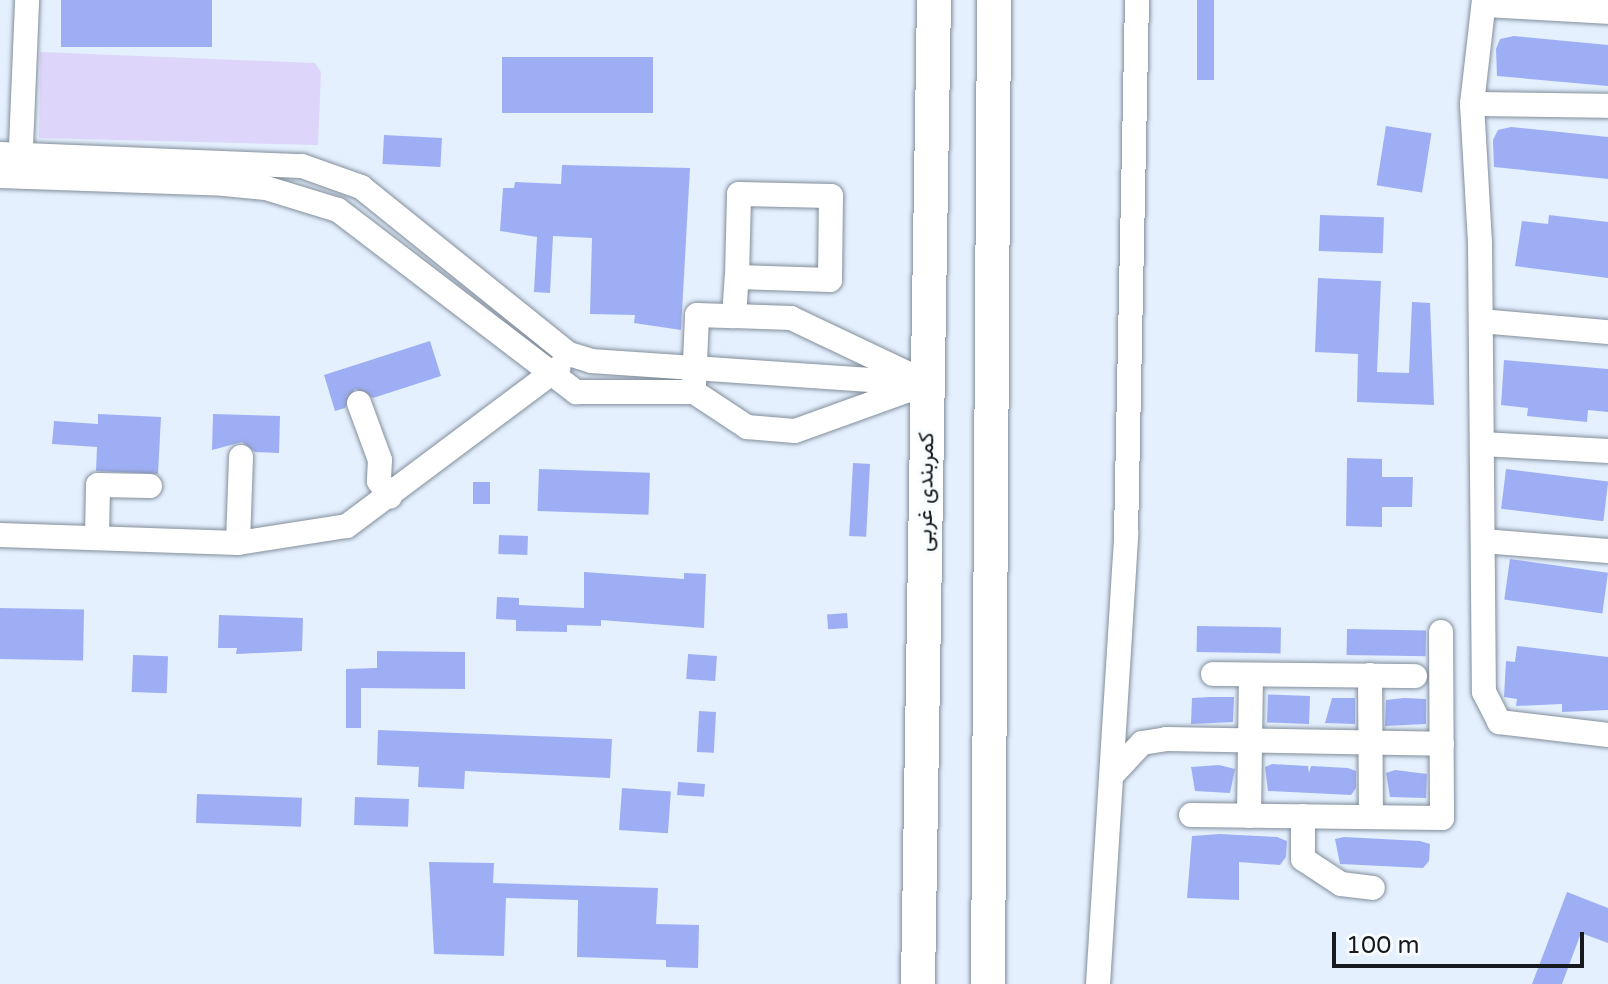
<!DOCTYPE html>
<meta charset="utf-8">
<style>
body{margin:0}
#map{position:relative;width:1608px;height:984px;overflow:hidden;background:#e4f0fe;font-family:"Varela Round",Vazirmatn,sans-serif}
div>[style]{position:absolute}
.green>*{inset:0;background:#ddd5fa}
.building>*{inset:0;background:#9eaef4;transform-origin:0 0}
.roads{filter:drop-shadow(0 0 2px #838e9b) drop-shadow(0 0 2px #838e9b)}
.minor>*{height:24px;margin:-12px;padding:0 12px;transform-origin:12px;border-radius:12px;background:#fff}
.highway>*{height:34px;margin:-17px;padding:0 17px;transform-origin:17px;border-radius:17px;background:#fff}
span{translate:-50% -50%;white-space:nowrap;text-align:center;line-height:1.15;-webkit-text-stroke:7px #f9fcff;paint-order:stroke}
.street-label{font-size:22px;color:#161a1f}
.scale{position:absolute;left:1332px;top:932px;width:252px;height:36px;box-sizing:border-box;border:4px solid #161a1f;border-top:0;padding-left:10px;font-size:24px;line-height:28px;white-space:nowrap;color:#161a1f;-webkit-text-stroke:6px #f9fcff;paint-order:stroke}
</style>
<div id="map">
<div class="green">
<i style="clip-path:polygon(40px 52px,315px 63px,321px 72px,318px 145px,39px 138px)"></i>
</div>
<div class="building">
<i style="left:61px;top:0;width:151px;height:47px"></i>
<i style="left:1197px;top:0;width:17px;height:80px"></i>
<i style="clip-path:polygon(1514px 36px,1608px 45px,1608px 86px,1497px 76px,1496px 49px,1500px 39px)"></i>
<i style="left:502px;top:57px;width:151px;height:56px"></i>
<i style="left:1386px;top:126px;width:46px;height:60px;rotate:9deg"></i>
<i style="clip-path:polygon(1511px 127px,1608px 137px,1608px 179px,1494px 167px,1493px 140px,1498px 130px)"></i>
<i style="left:384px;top:135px;width:58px;height:29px;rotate:3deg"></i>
<i style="clip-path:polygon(562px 165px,690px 168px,681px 330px,634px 323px,635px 315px,590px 314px,592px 238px,553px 236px,550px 293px,534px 292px,537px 237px,500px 231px,503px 188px,514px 188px,515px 182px,561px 184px)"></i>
<i style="left:1320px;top:215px;width:64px;height:36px;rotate:2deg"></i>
<i style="clip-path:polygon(1549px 215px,1608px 222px,1608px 278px,1515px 266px,1522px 221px,1548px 224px)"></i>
<i style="clip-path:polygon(1318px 278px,1381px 281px,1377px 372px,1409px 373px,1412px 302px,1430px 303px,1434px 405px,1357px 402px,1358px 354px,1315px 352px)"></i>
<i style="clip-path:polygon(430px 341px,441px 376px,373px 398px,355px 389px,345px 408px,335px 411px,324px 375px)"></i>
<i style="clip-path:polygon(1504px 360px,1608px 369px,1608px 412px,1588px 410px,1587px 422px,1527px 416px,1528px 408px,1501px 405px)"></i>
<i style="clip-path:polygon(98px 414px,161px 417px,158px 474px,96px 471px,97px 447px,52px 444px,54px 421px,98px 424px)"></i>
<i style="clip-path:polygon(213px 414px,280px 416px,279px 453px,255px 452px,242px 442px,212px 450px)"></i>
<i style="clip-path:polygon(1347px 458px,1382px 459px,1382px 477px,1413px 477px,1412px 507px,1382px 507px,1382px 527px,1346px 526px)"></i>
<i style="left:853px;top:463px;width:17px;height:73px;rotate:3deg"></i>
<i style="left:539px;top:469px;width:111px;height:42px;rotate:2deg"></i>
<i style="left:1506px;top:469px;width:103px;height:40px;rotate:7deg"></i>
<i style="left:473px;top:482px;width:17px;height:22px"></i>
<i style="left:499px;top:535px;width:29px;height:19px;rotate:2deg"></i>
<i style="left:1510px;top:559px;width:99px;height:41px;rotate:8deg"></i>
<i style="clip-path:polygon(584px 572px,684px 579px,684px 573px,706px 574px,704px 628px,601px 620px,601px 626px,567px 625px,567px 632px,516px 631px,516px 620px,496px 619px,497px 597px,519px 598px,519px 605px,584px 608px)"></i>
<i style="left:0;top:608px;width:84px;height:51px;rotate:1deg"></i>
<i style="left:847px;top:613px;width:15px;height:20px;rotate:86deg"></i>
<i style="clip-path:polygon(219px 615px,303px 618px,302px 651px,236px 654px,237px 648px,218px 648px)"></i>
<i style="left:1197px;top:626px;width:84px;height:26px;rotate:1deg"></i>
<i style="left:1347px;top:629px;width:79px;height:26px;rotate:1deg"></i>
<i style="clip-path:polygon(1517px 646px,1608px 657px,1608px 710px,1562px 712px,1562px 704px,1516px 706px,1517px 699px,1504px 697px,1506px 661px,1515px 662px)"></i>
<i style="clip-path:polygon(377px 651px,465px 652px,465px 689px,361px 688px,361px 728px,346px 728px,346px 669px,377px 668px)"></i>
<i style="left:688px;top:654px;width:29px;height:25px;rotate:4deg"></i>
<i style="left:133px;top:655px;width:35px;height:37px;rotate:2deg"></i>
<i style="left:1310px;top:696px;width:28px;height:42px;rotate:92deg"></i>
<i style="clip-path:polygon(1210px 697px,1234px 697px,1233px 722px,1191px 724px,1192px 698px)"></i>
<i style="clip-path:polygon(1332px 698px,1355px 698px,1355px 724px,1325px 723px)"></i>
<i style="clip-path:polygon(1404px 698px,1426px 699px,1426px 724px,1385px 726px,1386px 700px)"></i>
<i style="left:699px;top:711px;width:17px;height:41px;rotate:3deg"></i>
<i style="clip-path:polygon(378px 730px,612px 739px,610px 778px,465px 771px,464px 789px,418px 787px,419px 767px,377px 765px)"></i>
<i style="clip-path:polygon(1272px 764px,1308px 766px,1309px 773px,1311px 766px,1348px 768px,1356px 771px,1356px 788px,1351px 795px,1268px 791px,1265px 767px)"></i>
<i style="clip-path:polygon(1219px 765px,1235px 769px,1230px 793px,1195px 791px,1191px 767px)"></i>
<i style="clip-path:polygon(1395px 770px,1427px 774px,1426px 798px,1390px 797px,1386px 773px)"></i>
<i style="left:678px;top:782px;width:27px;height:13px;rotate:4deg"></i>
<i style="left:622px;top:788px;width:49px;height:42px;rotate:4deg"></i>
<i style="left:197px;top:794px;width:105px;height:29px;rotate:2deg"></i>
<i style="left:355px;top:797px;width:54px;height:28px;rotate:2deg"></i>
<i style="clip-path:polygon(1220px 834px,1277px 837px,1287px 841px,1286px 857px,1280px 865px,1239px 862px,1239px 900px,1187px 898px,1192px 836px)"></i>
<i style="clip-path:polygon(1344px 837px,1420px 841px,1430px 844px,1429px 861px,1423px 868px,1340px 864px,1335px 839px)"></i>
<i style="clip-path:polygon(429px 862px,494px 863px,493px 883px,658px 888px,656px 924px,699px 925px,698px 968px,666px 967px,666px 960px,577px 957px,578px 900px,506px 898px,504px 956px,434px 954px)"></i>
<i style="clip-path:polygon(1567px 892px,1608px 908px,1608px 943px,1581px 933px,1562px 984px,1532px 984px)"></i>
</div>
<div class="roads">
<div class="minor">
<i style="left:1484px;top:0;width:105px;rotate:96.6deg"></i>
<i style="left:1472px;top:104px;width:139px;rotate:86.7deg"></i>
<i style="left:1480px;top:243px;width:449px;rotate:89.5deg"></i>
<i style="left:1484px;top:692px;width:34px;rotate:63deg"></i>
<i style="left:1499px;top:722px;width:110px;rotate:6.8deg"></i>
<i style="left:1484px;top:5px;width:124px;rotate:3.2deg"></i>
<i style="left:1472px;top:104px;width:136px;rotate:0.8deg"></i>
<i style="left:0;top:154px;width:302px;rotate:2.3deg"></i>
<i style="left:302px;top:166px;width:63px;rotate:19.6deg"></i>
<i style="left:361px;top:187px;width:267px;rotate:38.8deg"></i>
<i style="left:569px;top:354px;width:24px;rotate:17deg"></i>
<i style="left:592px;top:361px;width:326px;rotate:3.9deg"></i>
<i style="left:20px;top:170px;width:170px;rotate:-87.6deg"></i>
<i style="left:0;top:176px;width:224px;rotate:2deg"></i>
<i style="left:224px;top:184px;width:42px;rotate:5.4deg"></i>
<i style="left:266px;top:188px;width:75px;rotate:17deg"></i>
<i style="left:338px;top:210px;width:300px;rotate:37.4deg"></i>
<i style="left:576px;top:392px;width:118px"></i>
<i style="left:694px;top:392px;width:64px;rotate:33.4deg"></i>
<i style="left:747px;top:427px;width:48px;rotate:4.8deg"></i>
<i style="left:795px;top:431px;width:141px;rotate:-19.8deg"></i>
<i style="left:739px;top:194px;width:92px;rotate:1.2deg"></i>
<i style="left:831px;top:196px;width:84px;rotate:90.7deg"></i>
<i style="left:830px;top:280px;width:93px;rotate:-178.2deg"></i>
<i style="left:737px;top:277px;width:83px;rotate:-88.6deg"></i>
<i style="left:734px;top:316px;width:57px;rotate:2deg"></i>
<i style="left:791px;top:318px;width:137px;rotate:25.4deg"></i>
<i style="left:1481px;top:321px;width:127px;rotate:5deg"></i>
<i style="left:694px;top:385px;width:70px;rotate:-87.5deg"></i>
<i style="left:697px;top:315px;width:37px;rotate:2deg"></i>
<i style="left:734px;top:316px;width:39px;rotate:-86deg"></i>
<i style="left:359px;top:403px;width:61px;rotate:69.8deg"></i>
<i style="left:380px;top:460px;width:21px;rotate:93deg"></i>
<i style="left:379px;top:481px;width:19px;rotate:55deg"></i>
<i style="left:1482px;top:444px;width:126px;rotate:3.2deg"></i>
<i style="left:0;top:535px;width:238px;rotate:1.9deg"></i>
<i style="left:238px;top:543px;width:110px;rotate:-8.9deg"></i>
<i style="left:347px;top:526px;width:264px;rotate:-36.8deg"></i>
<i style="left:97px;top:538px;width:53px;rotate:-88.9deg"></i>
<i style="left:98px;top:485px;width:52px;rotate:1.1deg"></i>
<i style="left:1483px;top:541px;width:125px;rotate:4.6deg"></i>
<i style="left:238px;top:543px;width:86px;rotate:-88deg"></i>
<i style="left:1213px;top:674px;width:202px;rotate:0.6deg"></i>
<i style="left:1370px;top:675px;width:142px;rotate:89.6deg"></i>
<i style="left:1113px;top:774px;width:42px;rotate:-46.9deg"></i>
<i style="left:1142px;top:743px;width:24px;rotate:-9deg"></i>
<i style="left:1166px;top:739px;width:276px;rotate:1deg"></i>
<i style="left:1191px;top:815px;width:251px;rotate:0.7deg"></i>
<i style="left:1442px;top:818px;width:186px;rotate:-90.3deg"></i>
<i style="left:1249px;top:816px;width:141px;rotate:-89.2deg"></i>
<i style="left:1303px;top:816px;width:43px;rotate:90deg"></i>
<i style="left:1303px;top:859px;width:45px;rotate:33.3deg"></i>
<i style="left:1341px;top:884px;width:32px;rotate:7deg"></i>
<i style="left:1098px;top:984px;width:451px;rotate:-86.4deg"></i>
<i style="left:1126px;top:534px;width:534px;rotate:-88.82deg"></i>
</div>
<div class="highway">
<i style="left:918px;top:984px;width:984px;rotate:-89.07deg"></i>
<i style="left:988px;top:984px;width:984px;rotate:-89.65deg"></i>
</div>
</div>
<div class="street-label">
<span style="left:926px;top:492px;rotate:-89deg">کمربندی غربی</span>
</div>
<div class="scale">100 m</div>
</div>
